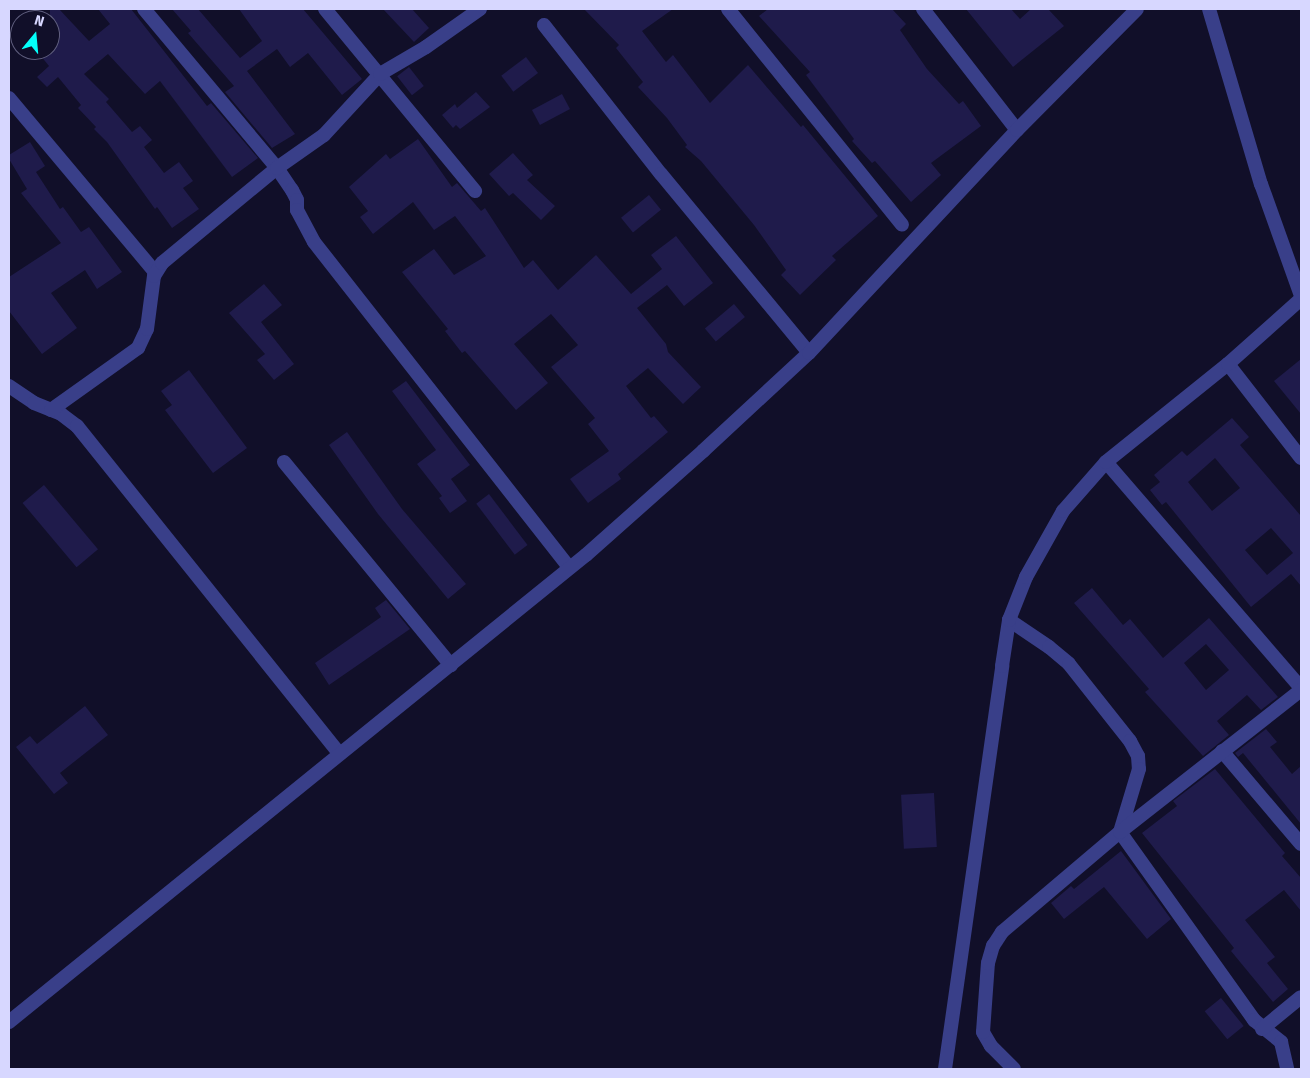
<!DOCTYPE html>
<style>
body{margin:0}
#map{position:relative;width:1310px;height:1078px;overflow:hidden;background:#110f29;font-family:"Fira Sans",sans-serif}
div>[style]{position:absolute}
.building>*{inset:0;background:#1f1b4b;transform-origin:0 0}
.minor>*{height:14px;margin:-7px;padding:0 7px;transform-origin:7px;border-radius:7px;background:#393f89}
span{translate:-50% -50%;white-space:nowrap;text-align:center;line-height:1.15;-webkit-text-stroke:4px #110f29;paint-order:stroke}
.frame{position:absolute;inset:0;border:10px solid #d7d7ff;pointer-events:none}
.north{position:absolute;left:10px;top:10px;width:50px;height:50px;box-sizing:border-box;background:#110f29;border:1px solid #605f7f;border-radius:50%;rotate:17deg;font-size:14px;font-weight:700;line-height:20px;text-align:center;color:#d7d7ff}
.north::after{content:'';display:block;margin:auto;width:18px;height:22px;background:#03fffb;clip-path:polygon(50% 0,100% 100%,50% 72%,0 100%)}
</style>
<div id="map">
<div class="building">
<i style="clip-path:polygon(50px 9px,59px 9px,89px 41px,110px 24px,98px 9px,131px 9px,207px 106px,211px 103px,258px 158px,232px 177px,160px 81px,145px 94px,108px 54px,84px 74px,109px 99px,106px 102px,132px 132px,140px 126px,152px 140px,144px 147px,164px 173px,179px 162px,193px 181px,183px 188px,199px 209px,172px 228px,157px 207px,155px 209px,107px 142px,94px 129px,96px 127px,78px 108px,81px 105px,58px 77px,47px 87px,37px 77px,49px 66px,36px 50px,50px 50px)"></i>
<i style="clip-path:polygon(172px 9px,198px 9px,240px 58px,262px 41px,239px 9px,303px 9px,362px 79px,342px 95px,308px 53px,290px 67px,277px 49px,247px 71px,295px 134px,272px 148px,225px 92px,234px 86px,188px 33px,191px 31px)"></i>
<i style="clip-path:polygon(383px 9px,412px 9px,429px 28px,414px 42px)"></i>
<i style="clip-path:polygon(584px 9px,673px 9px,642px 31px,666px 62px,673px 55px,710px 103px,748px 65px,801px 127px,803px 125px,878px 216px,832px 256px,836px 260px,800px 295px,781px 275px,786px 270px,754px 225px,701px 161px,685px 147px,687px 145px,667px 118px,638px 87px,643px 82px,616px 48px,619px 45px)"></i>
<i style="clip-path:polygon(768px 9px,892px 9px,906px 24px,900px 30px,927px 69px,959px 104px,963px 101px,981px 126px,931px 163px,941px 175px,911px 202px,875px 161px,872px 163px,852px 141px,854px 139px,806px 75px,810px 72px,759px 16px)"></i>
<i style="clip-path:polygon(966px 9px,1011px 9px,1020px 19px,1031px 9px,1048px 9px,1064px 26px,1013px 67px)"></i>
<i style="left:526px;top:57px;width:20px;height:31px;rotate:53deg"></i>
<i style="left:409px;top:67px;width:24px;height:15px;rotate:52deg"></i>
<i style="clip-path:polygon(476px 92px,490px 107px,460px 129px,456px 125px,453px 128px,442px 115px,455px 104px,457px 108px)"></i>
<i style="left:562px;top:94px;width:17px;height:34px;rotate:62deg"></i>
<i style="clip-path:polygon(418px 139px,452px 187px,457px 183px,481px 211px,485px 208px,524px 268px,533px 260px,558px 290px,596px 255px,631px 294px,662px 269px,651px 255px,676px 236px,713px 283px,684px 306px,667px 285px,637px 308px,666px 344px,668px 352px,701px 387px,683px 404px,648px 368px,626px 386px,651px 418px,654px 416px,668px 432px,618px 474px,621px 479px,588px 503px,570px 479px,609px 451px,588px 424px,595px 418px,551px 367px,578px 345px,551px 314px,514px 344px,548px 383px,516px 410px,465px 351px,462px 353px,445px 331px,448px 329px,402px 272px,434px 249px,454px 275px,486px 256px,455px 216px,434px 230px,413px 202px,373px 234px,360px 217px,368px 211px,349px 187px,386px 154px,390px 159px)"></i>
<i style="clip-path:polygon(30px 142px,45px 166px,36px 172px,60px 209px,63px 207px,81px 232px,89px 227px,122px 272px,97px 289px,85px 270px,51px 293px,77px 328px,42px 354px,9px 311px,9px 277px,61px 243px,21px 193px,27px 189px,9px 159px,9px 155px)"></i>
<i style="clip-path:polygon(513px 153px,533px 175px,527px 180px,555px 206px,541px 220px,513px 193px,509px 196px,489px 174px)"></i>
<i style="left:649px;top:195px;width:19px;height:36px;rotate:51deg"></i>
<i style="clip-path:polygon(264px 284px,282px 305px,261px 322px,294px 364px,274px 380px,257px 360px,265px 354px,229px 313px)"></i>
<i style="left:734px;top:304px;width:17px;height:38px;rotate:50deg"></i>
<i style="clip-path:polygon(1301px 359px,1301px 414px,1274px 381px)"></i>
<i style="clip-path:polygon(189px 370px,247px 448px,213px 473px,165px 410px,172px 405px,161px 391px)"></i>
<i style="clip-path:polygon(406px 381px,470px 465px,451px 479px,467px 501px,450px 513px,439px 498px,442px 496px,417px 464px,436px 450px,392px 391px)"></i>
<i style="clip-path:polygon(evenodd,1232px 418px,1249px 437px,1240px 445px,1301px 516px,1301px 586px,1291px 574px,1251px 607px,1166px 502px,1162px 505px,1150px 490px,1160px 482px,1154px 475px,1182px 451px,1187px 456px,1232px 418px,1215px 458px,1240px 488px,1212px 511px,1188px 482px,1215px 458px,1232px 418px,1271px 528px,1293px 553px,1267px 575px,1245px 550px,1271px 528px)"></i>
<i style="clip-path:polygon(347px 432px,402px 509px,466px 584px,448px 599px,378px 514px,329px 445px)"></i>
<i style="left:44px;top:485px;width:84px;height:28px;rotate:50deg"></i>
<i style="left:489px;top:494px;width:64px;height:16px;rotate:53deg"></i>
<i style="clip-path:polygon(evenodd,1092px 588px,1123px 625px,1130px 619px,1163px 658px,1209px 618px,1278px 697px,1261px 710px,1247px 695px,1217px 721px,1229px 735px,1203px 756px,1145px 692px,1149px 689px,1074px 603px,1092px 588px,1206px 644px,1229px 670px,1206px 690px,1184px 663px,1206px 644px)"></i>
<i style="clip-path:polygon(386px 600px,410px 629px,329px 685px,315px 663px,381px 617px,375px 608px)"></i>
<i style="clip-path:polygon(85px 706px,108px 735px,60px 773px,68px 783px,54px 794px,16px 747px,30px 736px,37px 744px)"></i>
<i style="clip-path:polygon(1266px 729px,1277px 742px,1270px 747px,1292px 774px,1301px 766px,1301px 824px,1243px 753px,1238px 757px,1235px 753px)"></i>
<i style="clip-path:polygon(1215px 769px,1285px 853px,1282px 856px,1301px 878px,1301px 911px,1284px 890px,1245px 920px,1275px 957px,1267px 963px,1288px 989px,1273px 1002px,1231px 951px,1234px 948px,1142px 833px,1177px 806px,1173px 801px)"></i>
<i style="left:934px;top:793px;width:54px;height:33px;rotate:87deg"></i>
<i style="clip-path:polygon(1121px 851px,1171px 919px,1147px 939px,1104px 887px,1064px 919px,1051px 903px,1071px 886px,1074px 889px)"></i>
<i style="left:1221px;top:998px;width:36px;height:21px;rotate:51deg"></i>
</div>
<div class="minor">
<i style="left:144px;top:9px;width:207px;rotate:50.1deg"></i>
<i style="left:277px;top:168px;width:27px;rotate:56deg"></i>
<i style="left:292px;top:190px;width:11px;rotate:63deg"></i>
<i style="left:297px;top:200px;width:10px;rotate:90deg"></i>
<i style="left:297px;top:210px;width:36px;rotate:62deg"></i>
<i style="left:314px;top:242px;width:413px;rotate:51.9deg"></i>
<i style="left:325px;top:9px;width:236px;rotate:50.5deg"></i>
<i style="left:728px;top:9px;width:277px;rotate:51.1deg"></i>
<i style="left:923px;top:9px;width:153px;rotate:52.2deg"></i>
<i style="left:1209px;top:9px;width:183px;rotate:73.5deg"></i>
<i style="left:1261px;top:184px;width:119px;rotate:70.3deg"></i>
<i style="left:544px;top:25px;width:189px;rotate:51.9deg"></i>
<i style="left:661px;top:174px;width:232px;rotate:50.4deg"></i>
<i style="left:9px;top:98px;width:227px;rotate:50deg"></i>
<i style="left:1228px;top:364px;width:119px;rotate:52.2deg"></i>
<i style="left:9px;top:386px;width:30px;rotate:34deg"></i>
<i style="left:34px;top:403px;width:29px;rotate:22deg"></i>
<i style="left:61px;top:414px;width:20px;rotate:37deg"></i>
<i style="left:77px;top:426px;width:420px;rotate:51.3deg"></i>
<i style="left:51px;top:410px;width:107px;rotate:-35.5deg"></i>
<i style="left:138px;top:348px;width:21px;rotate:-65deg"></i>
<i style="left:147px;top:329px;width:53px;rotate:-82.5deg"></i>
<i style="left:154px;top:276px;width:15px;rotate:-58deg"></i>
<i style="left:162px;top:263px;width:149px;rotate:-39.6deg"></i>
<i style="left:277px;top:168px;width:57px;rotate:-35.1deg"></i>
<i style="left:324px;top:135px;width:83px;rotate:-47.4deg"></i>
<i style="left:380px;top:74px;width:53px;rotate:-30.4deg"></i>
<i style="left:426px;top:47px;width:66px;rotate:-35.1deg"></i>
<i style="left:284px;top:462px;width:263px;rotate:50.6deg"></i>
<i style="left:1106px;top:462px;width:298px;rotate:49.2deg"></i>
<i style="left:1009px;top:620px;width:48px;rotate:34deg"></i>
<i style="left:1049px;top:647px;width:26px;rotate:40deg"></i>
<i style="left:1069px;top:664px;width:98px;rotate:51.6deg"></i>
<i style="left:1130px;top:741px;width:17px;rotate:62deg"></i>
<i style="left:1138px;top:756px;width:13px;rotate:86deg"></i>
<i style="left:1139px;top:769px;width:66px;rotate:106.8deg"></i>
<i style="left:1120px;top:832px;width:231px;rotate:54.5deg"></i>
<i style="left:1254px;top:1020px;width:35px;rotate:39deg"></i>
<i style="left:1281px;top:1042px;width:28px;rotate:77deg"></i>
<i style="left:1222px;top:751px;width:122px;rotate:49.7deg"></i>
<i style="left:9px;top:1022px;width:742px;rotate:-38.99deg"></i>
<i style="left:586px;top:555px;width:157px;rotate:-41.6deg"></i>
<i style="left:703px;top:451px;width:144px;rotate:-42.8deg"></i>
<i style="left:809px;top:353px;width:305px;rotate:-47deg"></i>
<i style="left:1017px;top:130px;width:170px;rotate:-45.2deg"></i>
<i style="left:1262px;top:1029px;width:50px;rotate:-39.4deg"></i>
<i style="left:945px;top:1069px;width:407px;rotate:-81.9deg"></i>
<i style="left:1002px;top:666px;width:47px;rotate:-81.3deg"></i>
<i style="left:1009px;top:620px;width:46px;rotate:-68.4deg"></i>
<i style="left:1026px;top:577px;width:76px;rotate:-60.7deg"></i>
<i style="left:1063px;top:511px;width:65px;rotate:-48.7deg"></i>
<i style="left:1106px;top:462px;width:156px;rotate:-38.8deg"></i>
<i style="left:1228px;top:364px;width:98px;rotate:-41.7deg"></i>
<i style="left:1014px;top:1069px;width:33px;rotate:-135deg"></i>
<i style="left:991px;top:1046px;width:16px;rotate:-120deg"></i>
<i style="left:983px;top:1032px;width:69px;rotate:-85.9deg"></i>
<i style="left:988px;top:963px;width:18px;rotate:-74deg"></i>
<i style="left:993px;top:946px;width:17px;rotate:-57deg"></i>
<i style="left:1002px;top:932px;width:155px;rotate:-40.3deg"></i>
<i style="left:1120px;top:832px;width:230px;rotate:-38.1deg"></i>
</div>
<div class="frame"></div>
<div class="north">N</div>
</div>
